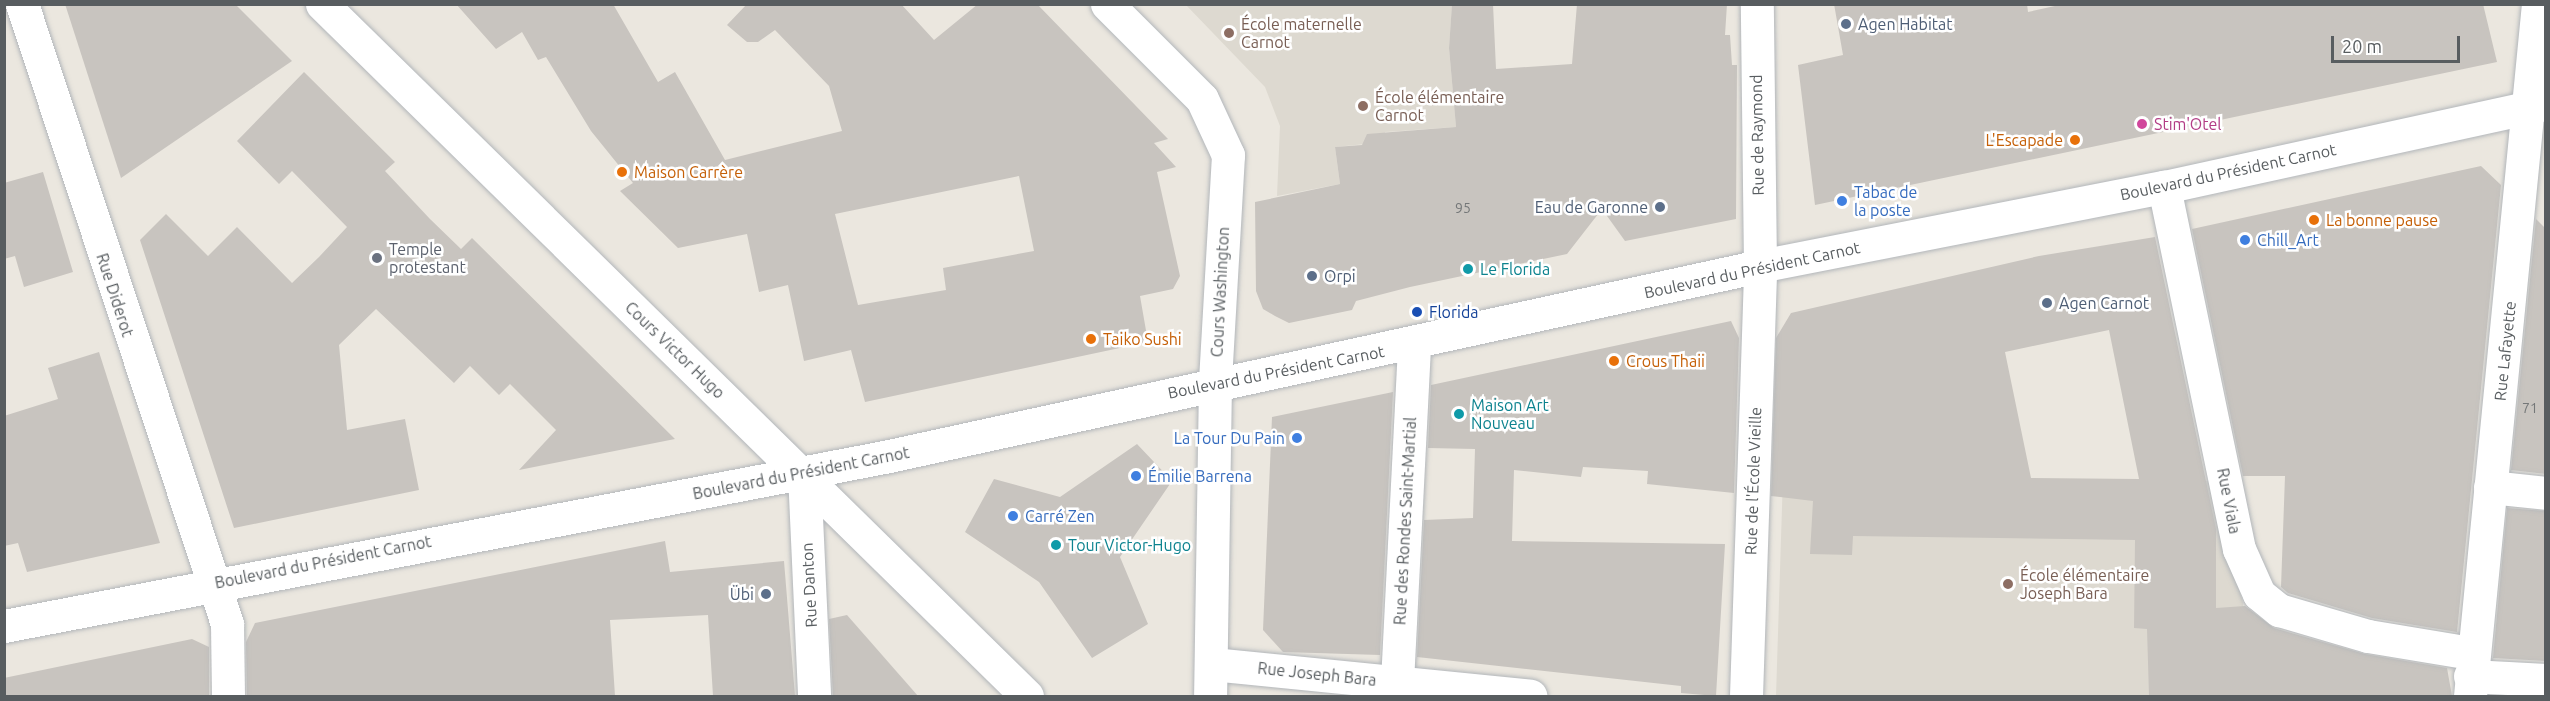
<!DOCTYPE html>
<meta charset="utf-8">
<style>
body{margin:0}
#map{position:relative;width:2550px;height:701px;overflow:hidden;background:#ebe7df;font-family:Ubuntu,sans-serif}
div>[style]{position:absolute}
.education>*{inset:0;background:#ddd9d0}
.building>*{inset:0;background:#c8c4bf}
.roads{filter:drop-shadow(0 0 2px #b2b6ba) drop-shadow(0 0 2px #b2b6ba)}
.street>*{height:33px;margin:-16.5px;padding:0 16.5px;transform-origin:16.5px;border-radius:16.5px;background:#fff}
.secondary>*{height:33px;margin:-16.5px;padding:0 16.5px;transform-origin:16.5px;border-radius:16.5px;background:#fff}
.dots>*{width:16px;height:16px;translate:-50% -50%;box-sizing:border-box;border:3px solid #fff;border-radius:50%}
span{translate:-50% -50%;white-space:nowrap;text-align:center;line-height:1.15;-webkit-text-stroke:5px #fff;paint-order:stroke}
.number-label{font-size:14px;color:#747778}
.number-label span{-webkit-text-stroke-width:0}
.education-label{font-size:16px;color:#785e54}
.left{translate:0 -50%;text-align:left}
.service-label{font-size:16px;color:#4e5e75}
.right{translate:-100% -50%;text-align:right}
.hotel-label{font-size:16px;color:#b23c85}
.street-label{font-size:16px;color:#585d60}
.food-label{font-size:16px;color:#c56008}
.shop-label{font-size:16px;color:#366cbe}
.worship-label{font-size:16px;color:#5b616d}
.culture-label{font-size:16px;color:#0d838f}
.transit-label{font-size:16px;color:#164399}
.frame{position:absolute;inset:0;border:6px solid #585d60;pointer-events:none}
.scale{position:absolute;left:2331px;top:36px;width:129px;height:27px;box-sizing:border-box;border:3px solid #585d60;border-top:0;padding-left:8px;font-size:18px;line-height:21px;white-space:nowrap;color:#585d60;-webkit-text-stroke:4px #fff;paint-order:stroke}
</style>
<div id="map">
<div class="education">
<i style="clip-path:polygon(1186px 5px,1452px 5px,1449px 48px,1456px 127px,1385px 132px,1385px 142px,1335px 147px,1340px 184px,1277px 196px,1280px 126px,1265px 87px)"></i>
<i style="clip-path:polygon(1783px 476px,2209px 481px,2243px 603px,2246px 696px,1776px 696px)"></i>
</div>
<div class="building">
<i style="clip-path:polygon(65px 4px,235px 4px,292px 61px,121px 178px)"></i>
<i style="clip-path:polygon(evenodd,456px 4px,613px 4px,658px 82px,675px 72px,725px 160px,842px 131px,829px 86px,775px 30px,758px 42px,747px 42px,727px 25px,747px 4px,901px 4px,934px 40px,978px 4px,1037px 4px,1168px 139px,1154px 143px,1176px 167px,1157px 172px,1180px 276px,1173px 289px,1140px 296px,1148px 342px,865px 402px,851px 350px,804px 361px,788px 285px,759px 292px,747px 234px,678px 248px,620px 191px,633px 183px,591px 131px,546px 57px,538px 60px,522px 32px,496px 49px,456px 4px,1019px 176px,1034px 251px,943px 268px,946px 290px,858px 305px,835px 214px,1019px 176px)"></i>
<i style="clip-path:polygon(1452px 4px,1493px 4px,1496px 69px,1572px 64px,1577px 4px,1727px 4px,1725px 35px,1730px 35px,1732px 65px,1737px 65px,1736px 219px,1625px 241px,1602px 209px,1567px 254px,1410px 287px,1356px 301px,1352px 310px,1289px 323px,1275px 316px,1263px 309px,1256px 291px,1255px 202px,1340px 184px,1335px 147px,1362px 145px,1367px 134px,1456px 127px,1449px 48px)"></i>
<i style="clip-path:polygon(1834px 4px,2027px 4px,2028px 12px,2064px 4px,2483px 4px,2497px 62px,1815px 205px,1798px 65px,1843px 55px)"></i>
<i style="clip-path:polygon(304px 72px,395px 162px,385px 171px,430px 219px,461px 249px,472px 238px,675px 439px,519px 470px,556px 430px,510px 384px,499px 395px,470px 366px,454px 383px,376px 309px,339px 345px,347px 430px,405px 419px,419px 490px,234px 528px,140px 240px,166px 214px,208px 256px,237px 227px,292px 283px,319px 257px,347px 227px,292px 171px,279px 184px,237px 141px)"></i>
<i style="clip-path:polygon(2481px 166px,2501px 185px,2457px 632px,2372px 618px,2288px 593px,2281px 587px,2285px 476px,2243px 476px,2192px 229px)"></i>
<i style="clip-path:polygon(43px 172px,73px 272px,24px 287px,15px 256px,4px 259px,4px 183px)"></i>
<i style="clip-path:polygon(2536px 219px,2546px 229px,2546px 474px,2511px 470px)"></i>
<i style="clip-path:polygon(evenodd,2155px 237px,2216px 529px,2216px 608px,2245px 606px,2274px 628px,2365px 654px,2447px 668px,2452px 696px,2149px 696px,2147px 629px,2134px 628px,2135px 540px,1853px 536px,1852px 555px,1810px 554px,1813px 501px,1771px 496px,1776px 338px,1791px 313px,2039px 256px,2155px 237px,2109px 330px,2139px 479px,2031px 478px,2005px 352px,2109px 330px)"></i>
<i style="clip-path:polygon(1731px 321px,1739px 338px,1734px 493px,1647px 484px,1648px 471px,1583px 467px,1581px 477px,1514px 470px,1512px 541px,1725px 544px,1716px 696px,1681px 693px,1681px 686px,1417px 657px,1424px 520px,1473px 518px,1475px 449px,1428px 448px,1431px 385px)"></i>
<i style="clip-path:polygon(99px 352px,160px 543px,27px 572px,18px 543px,4px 546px,4px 416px,58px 399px,48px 368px)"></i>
<i style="clip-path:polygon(1393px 392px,1380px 655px,1283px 652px,1263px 630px,1272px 417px)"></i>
<i style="clip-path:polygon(1137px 444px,1172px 481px,1120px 557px,1148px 624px,1092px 658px,1039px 582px,965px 532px,994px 479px,1060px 497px)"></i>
<i style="clip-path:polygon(2507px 508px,2546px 511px,2546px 661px,2493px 658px)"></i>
<i style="clip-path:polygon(665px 541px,670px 572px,784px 561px,795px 696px,713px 696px,708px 615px,610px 620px,615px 696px,247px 696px,246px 642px,255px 623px)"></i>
<i style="clip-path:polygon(847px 615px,918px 696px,833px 696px,829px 619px)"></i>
<i style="clip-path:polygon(192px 639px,209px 647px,209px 696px,4px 696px,4px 678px)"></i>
</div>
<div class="roads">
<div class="street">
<i style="left:22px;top:4px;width:653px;rotate:71.7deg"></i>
<i style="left:227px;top:624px;width:72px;rotate:89.2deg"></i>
<i style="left:322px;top:4px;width:988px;rotate:44.47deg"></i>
<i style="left:1107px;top:4px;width:134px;rotate:45deg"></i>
<i style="left:1202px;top:99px;width:62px;rotate:65.1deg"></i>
<i style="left:1228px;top:155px;width:228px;rotate:93.3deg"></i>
<i style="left:1215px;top:383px;width:313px;rotate:90.9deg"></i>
<i style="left:2164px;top:187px;width:370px;rotate:78.3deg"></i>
<i style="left:2239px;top:549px;width:49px;rotate:66deg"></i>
<i style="left:2259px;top:594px;width:26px;rotate:39deg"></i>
<i style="left:2279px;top:610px;width:93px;rotate:16.3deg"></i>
<i style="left:2368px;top:636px;width:104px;rotate:9.4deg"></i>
<i style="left:804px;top:473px;width:223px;rotate:87.4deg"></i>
<i style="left:2490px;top:487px;width:56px;rotate:6.1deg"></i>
<i style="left:1212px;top:664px;width:320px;rotate:5.7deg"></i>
<i style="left:2470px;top:676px;width:76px;rotate:3deg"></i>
<i style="left:1402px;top:696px;width:15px;rotate:-110deg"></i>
<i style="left:1397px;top:682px;width:338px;rotate:-87.1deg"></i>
<i style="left:1746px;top:696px;width:430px;rotate:-88.1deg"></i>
<i style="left:1760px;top:266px;width:262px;rotate:-90.7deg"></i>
<i style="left:2470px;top:696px;width:695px;rotate:-84.39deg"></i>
</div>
<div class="secondary">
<i style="left:4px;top:626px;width:901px;rotate:-10.87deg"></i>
<i style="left:889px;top:456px;width:891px;rotate:-12.31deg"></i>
<i style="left:1760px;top:266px;width:412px;rotate:-11.1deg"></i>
<i style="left:2164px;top:187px;width:391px;rotate:-12.3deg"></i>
</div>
</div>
<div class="dots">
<i style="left:1846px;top:24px;background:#5c6f8a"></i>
<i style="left:1229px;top:33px;background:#8d6e63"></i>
<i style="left:1363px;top:106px;background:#8d6e63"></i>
<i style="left:2142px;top:124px;background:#d1479c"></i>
<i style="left:2075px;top:140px;background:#e8710a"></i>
<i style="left:622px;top:172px;background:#e8710a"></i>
<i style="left:1842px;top:201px;background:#3f7fe0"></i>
<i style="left:1660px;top:207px;background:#5c6f8a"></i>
<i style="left:2314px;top:220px;background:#e8710a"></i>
<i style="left:2245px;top:240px;background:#3f7fe0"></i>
<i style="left:377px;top:258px;background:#6b7280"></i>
<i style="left:1468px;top:269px;background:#0f9aa8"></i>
<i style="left:1312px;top:276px;background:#5c6f8a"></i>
<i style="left:2047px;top:303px;background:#5c6f8a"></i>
<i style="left:1417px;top:312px;background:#1a4fb4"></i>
<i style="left:1091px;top:339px;background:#e8710a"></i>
<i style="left:1614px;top:361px;background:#e8710a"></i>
<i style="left:1459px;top:414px;background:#0f9aa8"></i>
<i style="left:1297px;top:438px;background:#3f7fe0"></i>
<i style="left:1136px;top:476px;background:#3f7fe0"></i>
<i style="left:1013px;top:516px;background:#3f7fe0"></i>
<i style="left:1056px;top:545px;background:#0f9aa8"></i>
<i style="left:2008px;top:584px;background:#8d6e63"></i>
<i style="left:766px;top:594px;background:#5c6f8a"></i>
</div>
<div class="number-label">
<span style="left:1463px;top:208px">95</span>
<span style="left:2530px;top:408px">71</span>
</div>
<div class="education-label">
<span class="left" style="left:1241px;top:33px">École maternelle<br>Carnot</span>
<span class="left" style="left:1375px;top:106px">École élémentaire<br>Carnot</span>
<span class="left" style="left:2020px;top:584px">École élémentaire<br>Joseph Bara</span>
</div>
<div class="service-label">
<span class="left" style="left:1858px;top:24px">Agen Habitat</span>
<span class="right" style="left:1648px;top:207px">Eau de Garonne</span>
<span class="left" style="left:1324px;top:276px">Orpi</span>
<span class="left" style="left:2059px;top:303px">Agen Carnot</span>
<span class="right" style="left:754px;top:594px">Übi</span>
</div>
<div class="hotel-label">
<span class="left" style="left:2154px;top:124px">Stim'Otel</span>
</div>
<div class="street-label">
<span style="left:1757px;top:135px;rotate:-91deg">Rue de Raymond</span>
<span style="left:2228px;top:172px;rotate:-12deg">Boulevard du Président Carnot</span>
<span style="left:1752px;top:270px;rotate:-12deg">Boulevard du Président Carnot</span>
<span style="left:1220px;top:292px;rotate:-87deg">Cours Washington</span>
<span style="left:115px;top:295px;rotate:72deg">Rue Diderot</span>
<span style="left:675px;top:350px;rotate:44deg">Cours Victor Hugo</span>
<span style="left:2505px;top:351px;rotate:-84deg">Rue Lafayette</span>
<span style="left:1276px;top:372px;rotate:-11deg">Boulevard du Président Carnot</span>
<span style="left:801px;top:473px;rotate:-11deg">Boulevard du Président Carnot</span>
<span style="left:1753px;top:481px;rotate:-88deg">Rue de l'École Vieille</span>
<span style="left:2229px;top:501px;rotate:79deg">Rue Viala</span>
<span style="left:1405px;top:521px;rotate:-87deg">Rue des Rondes Saint-Martial</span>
<span style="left:323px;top:562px;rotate:-11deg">Boulevard du Président Carnot</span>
<span style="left:809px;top:585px;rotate:-93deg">Rue Danton</span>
<span style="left:1317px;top:674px;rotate:6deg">Rue Joseph Bara</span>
</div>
<div class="food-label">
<span class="right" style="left:2063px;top:140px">L'Escapade</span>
<span class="left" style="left:634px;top:172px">Maison Carrère</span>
<span class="left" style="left:2326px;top:220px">La bonne pause</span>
<span class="left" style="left:1103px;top:339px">Taiko Sushi</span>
<span class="left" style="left:1626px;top:361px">Crous Thaii</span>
</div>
<div class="shop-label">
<span class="left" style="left:1854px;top:201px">Tabac de<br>la poste</span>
<span class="left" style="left:2257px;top:240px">Chill_Art</span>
<span class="right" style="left:1285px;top:438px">La Tour Du Pain</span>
<span class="left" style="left:1148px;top:476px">Émilie Barrena</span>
<span class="left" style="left:1025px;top:516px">Carré Zen</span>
</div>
<div class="worship-label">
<span class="left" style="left:389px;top:258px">Temple<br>protestant</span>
</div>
<div class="culture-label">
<span class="left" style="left:1480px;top:269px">Le Florida</span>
<span class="left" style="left:1471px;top:414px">Maison Art<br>Nouveau</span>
<span class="left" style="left:1068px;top:545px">Tour Victor-Hugo</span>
</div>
<div class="transit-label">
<span class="left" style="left:1429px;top:312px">Florida</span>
</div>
<div class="frame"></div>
<div class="scale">20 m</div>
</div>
